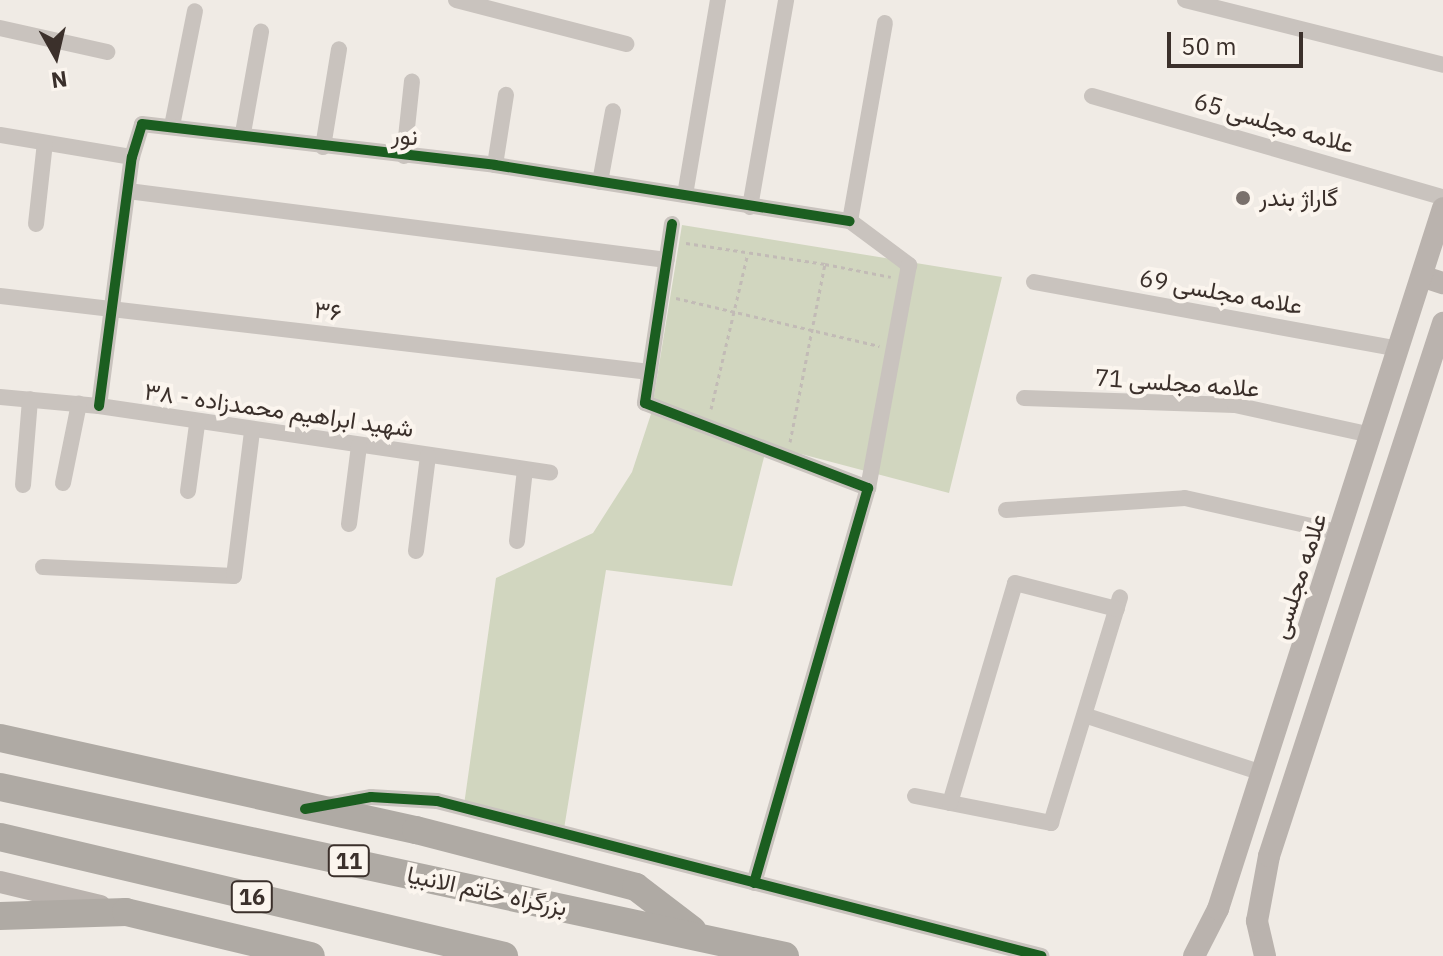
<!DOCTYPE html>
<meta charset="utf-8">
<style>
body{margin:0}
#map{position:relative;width:1443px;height:956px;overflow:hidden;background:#f0ebe5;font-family:"IBM Plex Sans",Vazirmatn,sans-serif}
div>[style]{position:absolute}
.green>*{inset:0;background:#d1d6bf}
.path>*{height:3px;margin-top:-1.5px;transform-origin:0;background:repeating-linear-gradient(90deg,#c2bbb6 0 4px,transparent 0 8px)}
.street>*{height:16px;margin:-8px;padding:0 8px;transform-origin:8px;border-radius:8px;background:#c9c3be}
.secondary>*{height:22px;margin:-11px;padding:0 11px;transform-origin:11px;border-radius:11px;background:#bab3ae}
.highway>*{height:28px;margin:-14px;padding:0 14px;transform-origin:14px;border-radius:14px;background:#afaaa4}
.cycleway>*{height:10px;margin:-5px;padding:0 5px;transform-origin:5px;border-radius:5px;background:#1b5e20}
.dots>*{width:22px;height:22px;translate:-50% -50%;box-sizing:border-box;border:4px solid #fbf5ee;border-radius:50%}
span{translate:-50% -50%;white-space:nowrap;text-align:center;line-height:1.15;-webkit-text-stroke:8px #fbf5ee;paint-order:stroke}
.shield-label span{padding:2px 6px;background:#fbf5ee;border:2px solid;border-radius:6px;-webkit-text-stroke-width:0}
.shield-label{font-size:22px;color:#3b302b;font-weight:700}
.street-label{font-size:24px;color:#3b302b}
.poi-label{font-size:24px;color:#3b302b}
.left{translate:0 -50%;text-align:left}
.north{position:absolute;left:16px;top:16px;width:80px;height:80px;-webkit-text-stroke:6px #fbf5ee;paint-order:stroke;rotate:172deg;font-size:22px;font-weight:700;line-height:32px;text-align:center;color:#3b302b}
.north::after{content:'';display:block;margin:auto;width:28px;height:36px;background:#3b302b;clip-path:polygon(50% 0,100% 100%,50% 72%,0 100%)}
.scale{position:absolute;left:1167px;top:32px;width:136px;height:36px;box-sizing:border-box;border:4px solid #3b302b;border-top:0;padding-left:10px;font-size:24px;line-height:28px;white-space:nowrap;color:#3b302b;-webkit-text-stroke:6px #fbf5ee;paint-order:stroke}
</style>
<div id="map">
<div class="green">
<i style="clip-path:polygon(682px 225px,1002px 277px,949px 493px,767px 445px,732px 586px,606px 570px,564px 829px,464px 805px,496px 578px,593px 533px,632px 472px,651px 414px)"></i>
</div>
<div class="path">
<i style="left:686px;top:243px;width:141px;rotate:8.6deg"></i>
<i style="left:676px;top:298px;width:209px;rotate:13.3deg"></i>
<i style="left:711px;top:409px;width:160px;rotate:-76.7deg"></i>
<i style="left:790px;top:442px;width:181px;rotate:-78.9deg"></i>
<i style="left:825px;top:264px;width:67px;rotate:11.1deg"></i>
</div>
<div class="street">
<i style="left:456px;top:0;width:176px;rotate:14.5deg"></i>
<i style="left:1185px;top:0;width:266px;rotate:14.1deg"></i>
<i style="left:0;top:28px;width:110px;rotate:12.6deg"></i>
<i style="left:1092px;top:96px;width:365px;rotate:16.1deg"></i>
<i style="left:172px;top:126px;width:117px;rotate:-78.7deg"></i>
<i style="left:243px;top:133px;width:103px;rotate:-79.9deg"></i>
<i style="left:0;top:135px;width:134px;rotate:9.5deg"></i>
<i style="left:323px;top:147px;width:99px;rotate:-80.7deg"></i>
<i style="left:404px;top:156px;width:75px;rotate:-83.9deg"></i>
<i style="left:495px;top:165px;width:71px;rotate:-81.1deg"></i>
<i style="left:600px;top:182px;width:72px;rotate:-79.6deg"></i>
<i style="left:128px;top:191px;width:543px;rotate:7.3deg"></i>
<i style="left:685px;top:195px;width:198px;rotate:-80.4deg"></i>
<i style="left:750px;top:207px;width:210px;rotate:-80.1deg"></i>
<i style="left:850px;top:221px;width:74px;rotate:36.7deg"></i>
<i style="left:909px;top:265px;width:227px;rotate:100.4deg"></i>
<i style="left:850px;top:221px;width:201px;rotate:-80deg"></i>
<i style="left:36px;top:224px;width:81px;rotate:-83.7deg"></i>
<i style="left:672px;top:224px;width:181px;rotate:98.6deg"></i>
<i style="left:645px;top:403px;width:239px;rotate:20.9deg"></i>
<i style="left:868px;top:488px;width:411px;rotate:106.1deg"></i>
<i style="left:1034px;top:282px;width:372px;rotate:10.4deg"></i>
<i style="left:0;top:296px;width:654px;rotate:6.67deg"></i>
<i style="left:0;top:397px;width:99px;rotate:5.2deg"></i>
<i style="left:99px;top:406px;width:456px;rotate:8.4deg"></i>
<i style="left:1024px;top:398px;width:211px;rotate:1.9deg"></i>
<i style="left:1235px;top:405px;width:140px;rotate:12.4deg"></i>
<i style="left:99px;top:406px;width:251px;rotate:-82.5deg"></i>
<i style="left:132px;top:157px;width:34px;rotate:-73deg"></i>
<i style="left:142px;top:124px;width:355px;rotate:6.6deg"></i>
<i style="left:495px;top:165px;width:359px;rotate:9deg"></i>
<i style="left:63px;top:483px;width:81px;rotate:-78.6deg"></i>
<i style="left:23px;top:485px;width:86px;rotate:-85.3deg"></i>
<i style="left:188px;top:491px;width:68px;rotate:-82.3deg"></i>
<i style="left:1006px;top:510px;width:179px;rotate:-3.8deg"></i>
<i style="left:1185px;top:498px;width:160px;rotate:12.6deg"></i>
<i style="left:349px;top:524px;width:79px;rotate:-82.7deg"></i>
<i style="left:517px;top:541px;width:71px;rotate:-83.6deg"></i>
<i style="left:416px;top:551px;width:96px;rotate:-82.8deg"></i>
<i style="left:43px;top:567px;width:191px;rotate:2.7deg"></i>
<i style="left:234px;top:576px;width:146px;rotate:-82.9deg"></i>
<i style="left:1087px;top:716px;width:184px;rotate:18deg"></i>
<i style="left:915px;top:796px;width:139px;rotate:11.2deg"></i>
<i style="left:1051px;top:823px;width:236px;rotate:-73deg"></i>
<i style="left:950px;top:803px;width:229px;rotate:-73.5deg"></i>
<i style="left:1015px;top:583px;width:105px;rotate:14.3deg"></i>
<i style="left:327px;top:805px;width:45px;rotate:-10.3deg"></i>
<i style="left:371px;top:797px;width:66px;rotate:3.5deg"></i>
<i style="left:437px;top:801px;width:624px;rotate:14.39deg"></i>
</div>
<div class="secondary">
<i style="left:1424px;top:277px;width:20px;rotate:18deg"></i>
<i style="left:0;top:882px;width:103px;rotate:13.5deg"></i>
<i style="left:1194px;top:956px;width:53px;rotate:-62.9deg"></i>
<i style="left:1218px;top:909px;width:736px;rotate:-72.2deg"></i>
<i style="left:1265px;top:956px;width:36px;rotate:-103deg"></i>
<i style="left:1257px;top:921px;width:66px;rotate:-79.5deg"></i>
<i style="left:1269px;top:856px;width:561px;rotate:-71.92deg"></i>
</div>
<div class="highway">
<i style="left:0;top:738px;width:426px;rotate:12.5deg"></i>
<i style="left:416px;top:830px;width:227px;rotate:14.5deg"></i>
<i style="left:636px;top:887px;width:71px;rotate:37.5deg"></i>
<i style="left:0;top:787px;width:803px;rotate:12.15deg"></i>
<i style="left:0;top:837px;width:518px;rotate:13.28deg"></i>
<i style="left:0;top:916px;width:126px;rotate:-1.8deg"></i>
<i style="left:126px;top:912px;width:190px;rotate:13.4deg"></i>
</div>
<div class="cycleway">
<i style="left:672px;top:224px;width:181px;rotate:98.6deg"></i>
<i style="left:645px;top:403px;width:239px;rotate:20.9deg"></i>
<i style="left:868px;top:488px;width:411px;rotate:106.1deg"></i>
<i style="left:99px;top:406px;width:251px;rotate:-82.5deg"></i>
<i style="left:132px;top:157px;width:34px;rotate:-73deg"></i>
<i style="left:142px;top:124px;width:355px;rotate:6.6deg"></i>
<i style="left:495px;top:165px;width:359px;rotate:9deg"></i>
<i style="left:305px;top:809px;width:67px;rotate:-10.3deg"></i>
<i style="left:371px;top:797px;width:66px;rotate:3.5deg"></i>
<i style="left:437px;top:801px;width:624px;rotate:14.39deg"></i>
</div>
<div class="dots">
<i style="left:1243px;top:198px;background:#7a716c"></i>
</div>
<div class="shield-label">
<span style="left:349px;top:861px">11</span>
<span style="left:252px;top:897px">16</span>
</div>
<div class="street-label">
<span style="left:1274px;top:123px;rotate:16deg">علامه مجلسی 65</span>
<span style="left:405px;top:136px;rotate:6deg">نور</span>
<span style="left:1221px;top:292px;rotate:10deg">علامه مجلسی 69</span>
<span style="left:328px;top:311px;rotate:7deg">۳۶</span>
<span style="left:1177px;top:383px;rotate:4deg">علامه مجلسی 71</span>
<span style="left:279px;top:410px;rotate:8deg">شهید ابراهیم محمدزاده - ۳۸</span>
<span style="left:1299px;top:576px;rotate:-72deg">علامه مجلسی</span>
<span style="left:487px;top:891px;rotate:12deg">بزرگراه خاتم الانبیا</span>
</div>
<div class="poi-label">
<span class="left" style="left:1259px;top:198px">گاراژ بندر</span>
</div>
<div class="north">N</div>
<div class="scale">50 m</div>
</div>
